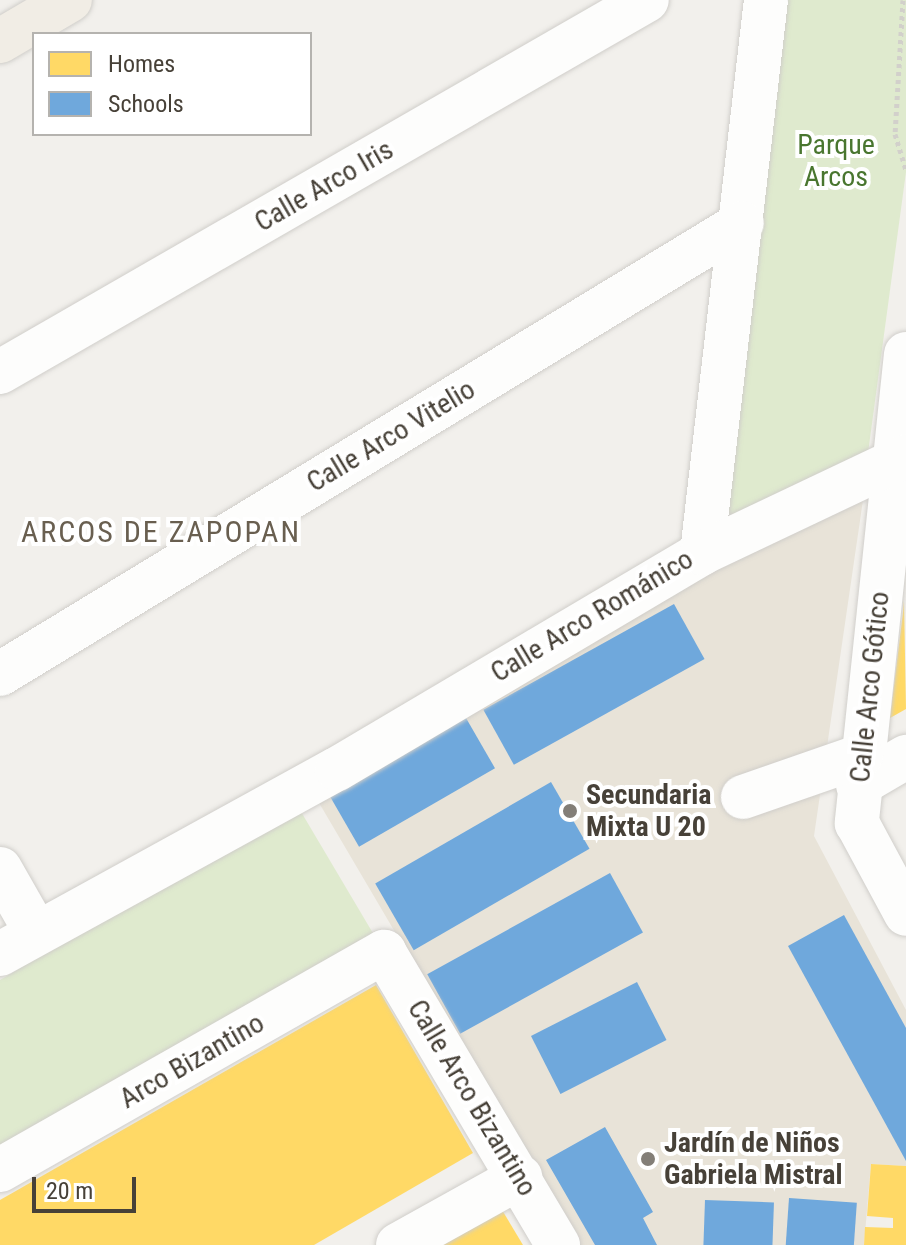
<!DOCTYPE html>
<meta charset="utf-8">
<style>
body{margin:0}
#map{position:relative;width:906px;height:1245px;overflow:hidden;background:#f2f0ec;font-family:"Roboto Condensed",sans-serif}
div>[style]{position:absolute}
.education>*{inset:0;background:#e8e3d8}
.green>*{inset:0;background:#dfeace}
.homes>*{inset:0;background:#ffd966}
.schools>*{inset:0;background:#6fa8dc;transform-origin:0 0}
.path>*{height:5px;margin-top:-2.5px;transform-origin:0;background:repeating-linear-gradient(90deg,#d2d0cb 0 4px,transparent 0 8px)}
.roads{filter:drop-shadow(0 0 2px #d0ceca) drop-shadow(0 0 2px #d0ceca)}
.minor>*{height:44px;margin:-22px;padding:0 22px;transform-origin:22px;border-radius:22px;background:#fdfdfc}
.major>*{height:44px;margin:-22px;padding:0 22px;transform-origin:22px;border-radius:22px;background:#f1ede5}
.dots>*{width:22px;height:22px;translate:-50% -50%;box-sizing:border-box;border:4px solid #fff;border-radius:50%}
span{translate:-50% -50%;white-space:nowrap;text-align:center;line-height:1.15;-webkit-text-stroke:8px #fff;paint-order:stroke}
.park-label{font-size:28px;color:#49762f}
.street-label{font-size:28px;color:#474138}
.poi-label{font-size:28px;color:#474138;font-weight:700}
.left{translate:0 -50%;text-align:left}
.neighbourhood-label{font-size:30px;color:#695f50;letter-spacing:2px}
.legend{position:absolute;left:32px;top:32px;width:280px;height:104px;box-sizing:border-box;background:#fff;border:2px solid #b5b3af;margin:0;padding:10px 14px;list-style:none;font-size:24px;color:#474138}
.legend li{display:flex;align-items:center;gap:16px;height:40px}
.legend b{width:40px;border:2px solid #b5b3af}
.scale{position:absolute;left:32px;top:1177px;width:104px;height:36px;box-sizing:border-box;border:4px solid #474138;border-top:0;padding-left:10px;font-size:24px;line-height:28px;white-space:nowrap;color:#474138;-webkit-text-stroke:6px #fff;paint-order:stroke}
</style>
<div id="map">
<div class="education">
<i style="clip-path:polygon(863px 500px,814px 836px,906px 1010px,906px 1166px,871px 1164px,864px 1245px,579px 1245px,315px 796px,707px 564px)"></i>
</div>
<div class="green">
<i style="clip-path:polygon(780px 0,906px 0,906px 172px,868px 453px,721px 521px)"></i>
<i style="clip-path:polygon(297px 805px,377px 940px,0 1155px,0 980px)"></i>
</div>
<div class="homes">
<i style="clip-path:polygon(904px 600px,906px 709px,890px 718px,903px 612px)"></i>
<i style="clip-path:polygon(376px 985px,473px 1153px,314px 1245px,0 1245px,0 1200px)"></i>
<i style="clip-path:polygon(871px 1164px,906px 1166px,906px 1245px,864px 1245px,865px 1227px,893px 1228px,893px 1218px,867px 1216px)"></i>
<i style="clip-path:polygon(499px 1205px,523px 1245px,434px 1245px)"></i>
</div>
<div class="schools">
<i style="left:674px;top:604px;width:63px;height:218px;rotate:61deg"></i>
<i style="left:466px;top:718px;width:58px;height:157px;rotate:60deg"></i>
<i style="left:551px;top:782px;width:77px;height:203px;rotate:60deg"></i>
<i style="left:610px;top:873px;width:68px;height:209px;rotate:61deg"></i>
<i style="clip-path:polygon(844px 915px,906px 1028px,906px 1161px,788px 946px)"></i>
<i style="left:637px;top:982px;width:65px;height:119px;rotate:63deg"></i>
<i style="clip-path:polygon(605px 1127px,653px 1212px,643px 1218px,657px 1245px,595px 1245px,546px 1160px)"></i>
<i style="left:789px;top:1198px;width:68px;height:47px;rotate:4deg"></i>
<i style="left:705px;top:1200px;width:69px;height:45px;rotate:2deg"></i>
</div>
<div class="path">
<i style="left:903px;top:0;width:134px;rotate:93.4deg"></i>
<i style="left:895px;top:134px;width:38px;rotate:73deg"></i>
</div>
<div class="roads">
<div class="minor">
<i style="left:906px;top:354px;width:472px;rotate:96deg"></i>
<i style="left:857px;top:823px;width:103px;rotate:61.7deg"></i>
<i style="left:0;top:372px;width:746px;rotate:-29.9deg"></i>
<i style="left:702px;top:553px;width:557px;rotate:-83.4deg"></i>
<i style="left:0;top:674px;width:868px;rotate:-31.29deg"></i>
<i style="left:858px;top:785px;width:56px;rotate:-30.3deg"></i>
<i style="left:743px;top:797px;width:125px;rotate:-19.2deg"></i>
<i style="left:0;top:869px;width:73px;rotate:60.3deg"></i>
<i style="left:0;top:954px;width:384px;rotate:-28.8deg"></i>
<i style="left:337px;top:769px;width:424px;rotate:-30.6deg"></i>
<i style="left:702px;top:553px;width:226px;rotate:-25.4deg"></i>
<i style="left:0;top:1170px;width:442px;rotate:-29.6deg"></i>
<i style="left:384px;top:952px;width:341px;rotate:59.3deg"></i>
<i style="left:398px;top:1245px;width:140px;rotate:-29.1deg"></i>
</div>
<div class="major">
<i style="left:0;top:41px;width:81px;rotate:-30.4deg"></i>
</div>
</div>
<div class="dots">
<i style="left:570px;top:811px;background:#837e77"></i>
<i style="left:648px;top:1159px;background:#837e77"></i>
</div>
<div class="park-label">
<span style="left:836px;top:161px">Parque<br>Arcos</span>
</div>
<div class="street-label">
<span style="left:324px;top:186px;rotate:-30deg">Calle Arco Iris</span>
<span style="left:391px;top:436px;rotate:-31deg">Calle Arco Vitelio</span>
<span style="left:592px;top:616px;rotate:-31deg">Calle Arco Románico</span>
<span style="left:870px;top:687px;rotate:-84deg">Calle Arco Gótico</span>
<span style="left:192px;top:1061px;rotate:-30deg">Arco Bizantino</span>
<span style="left:472px;top:1098px;rotate:59deg">Calle Arco Bizantino</span>
</div>
<div class="poi-label">
<span class="left" style="left:586px;top:811px">Secundaria<br>Mixta U 20</span>
<span class="left" style="left:664px;top:1159px">Jardín de Niños<br>Gabriela Mistral</span>
</div>
<div class="neighbourhood-label">
<span style="left:161px;top:532px">ARCOS DE ZAPOPAN</span>
</div>
<ul class="legend">
<li><b style="height:22px;background:#ffd966"></b>Homes</li>
<li><b style="height:22px;background:#6fa8dc"></b>Schools</li>
</ul>
<div class="scale">20 m</div>
</div>
